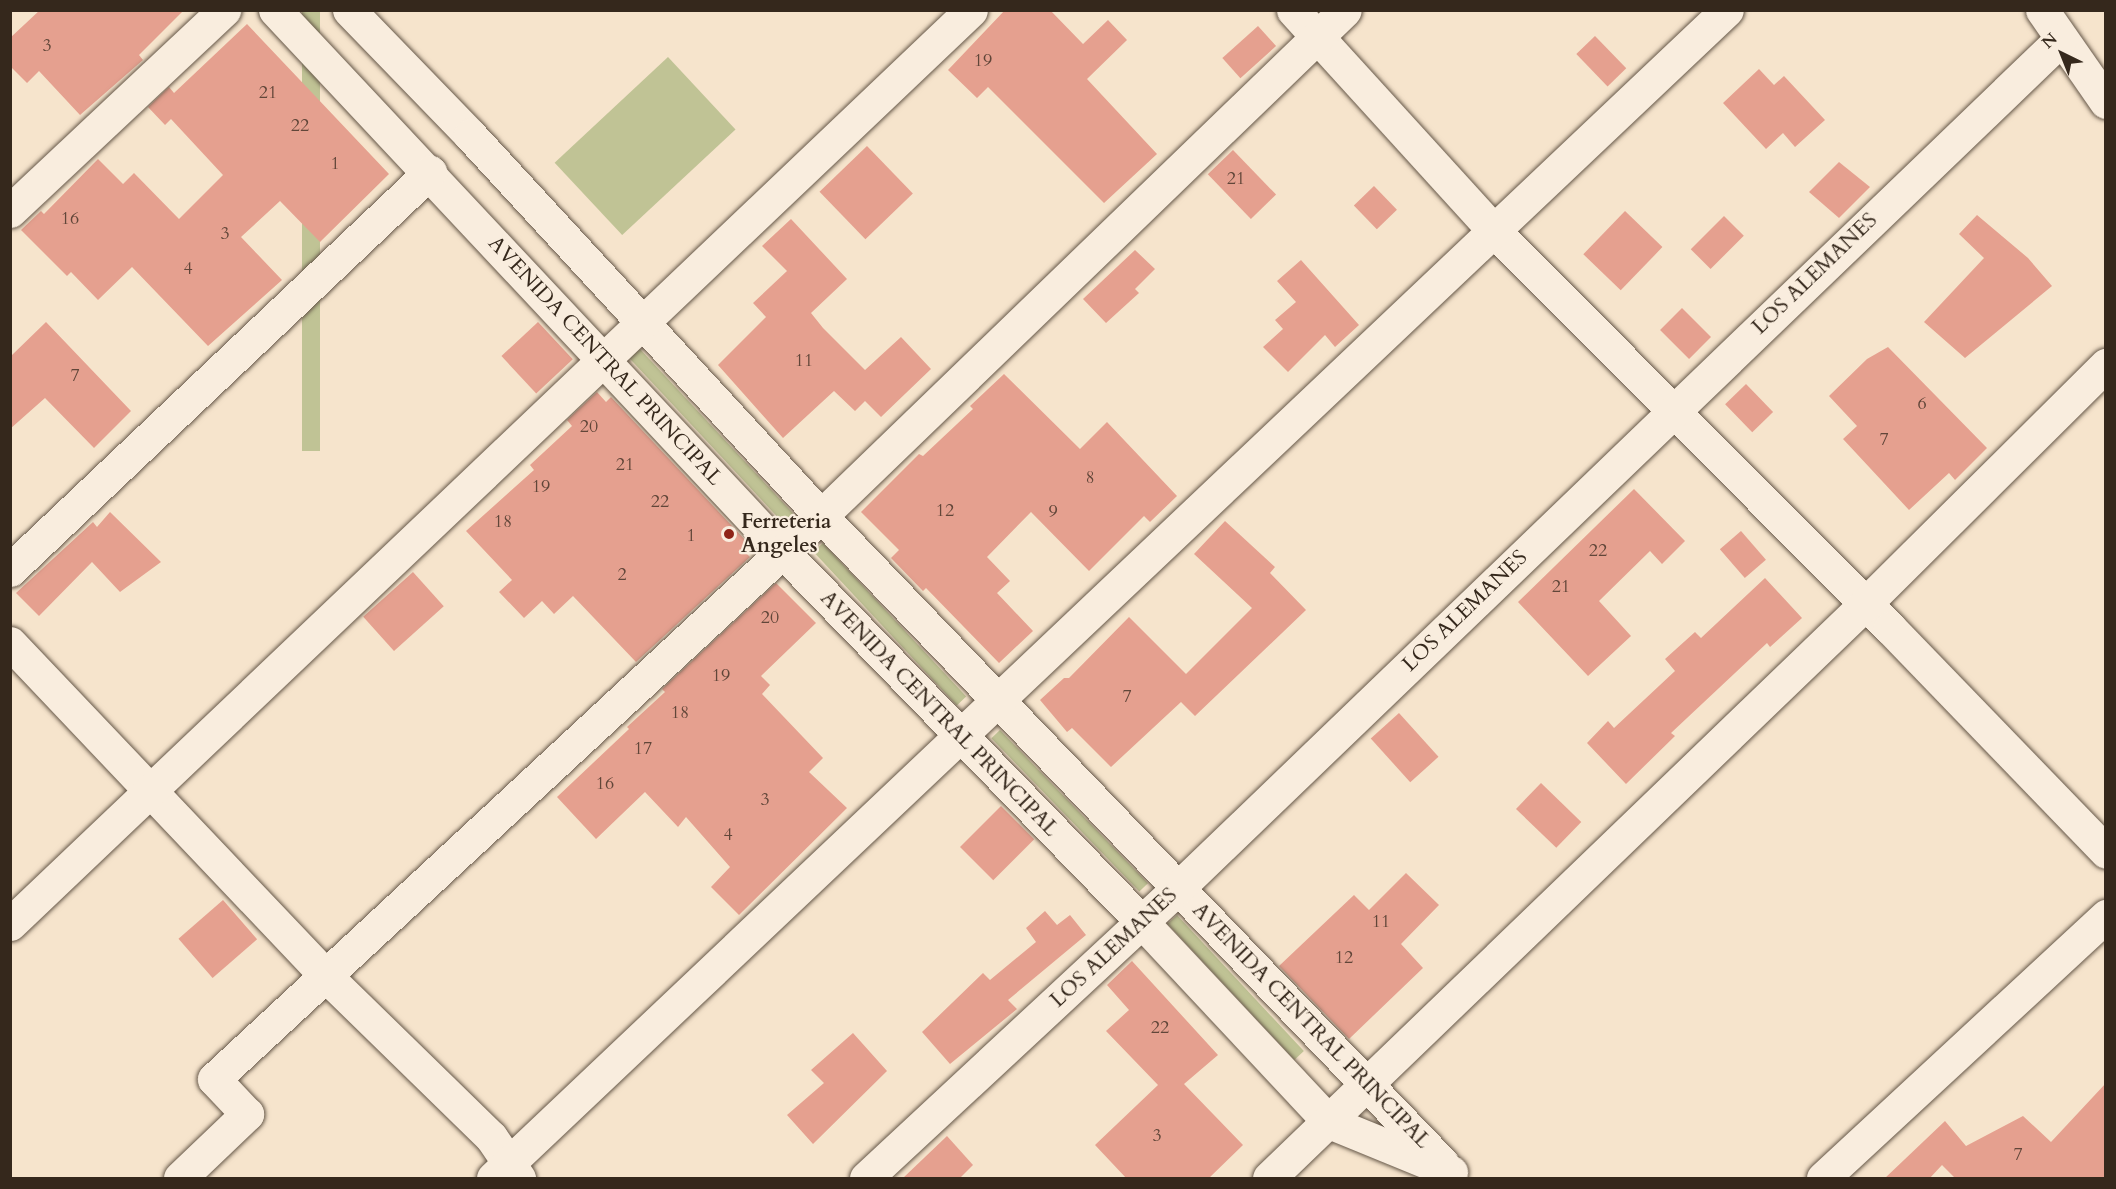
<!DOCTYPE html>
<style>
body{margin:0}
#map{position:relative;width:2116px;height:1189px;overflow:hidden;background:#f6e4cc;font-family:Cardo,serif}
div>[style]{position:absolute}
.green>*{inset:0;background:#c0c395;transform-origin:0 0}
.building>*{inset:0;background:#e5a08f;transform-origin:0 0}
.roads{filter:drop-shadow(0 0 2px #655748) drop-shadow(0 0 2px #655748)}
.minor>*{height:33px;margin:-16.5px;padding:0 16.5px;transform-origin:16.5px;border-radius:16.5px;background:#f9edde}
.dots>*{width:16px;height:16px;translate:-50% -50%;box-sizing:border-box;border:3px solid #f9edde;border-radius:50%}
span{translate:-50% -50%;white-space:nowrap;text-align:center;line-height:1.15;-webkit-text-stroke:4.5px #f9edde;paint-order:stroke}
.number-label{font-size:18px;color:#614639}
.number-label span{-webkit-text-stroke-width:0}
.street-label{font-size:21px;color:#35281c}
.poi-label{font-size:21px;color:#35281c;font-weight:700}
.left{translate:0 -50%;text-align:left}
.frame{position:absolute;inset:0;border:12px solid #35281c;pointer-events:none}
.north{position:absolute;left:2032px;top:24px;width:60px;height:60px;-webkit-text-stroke:4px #f9edde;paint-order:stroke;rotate:317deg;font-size:16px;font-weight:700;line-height:24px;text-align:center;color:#35281c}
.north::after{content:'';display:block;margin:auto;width:21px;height:27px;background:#35281c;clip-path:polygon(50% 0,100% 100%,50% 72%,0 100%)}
</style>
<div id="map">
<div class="green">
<i style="left:302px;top:11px;width:18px;height:440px"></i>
<i style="left:668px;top:57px;width:99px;height:155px;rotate:47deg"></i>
<i style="left:639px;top:348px;width:226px;height:14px;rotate:47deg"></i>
<i style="left:823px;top:543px;width:210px;height:13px;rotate:47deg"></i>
<i style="left:1000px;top:730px;width:213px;height:12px;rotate:46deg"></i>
<i style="left:1177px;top:915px;width:186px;height:13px;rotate:47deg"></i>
</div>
<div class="building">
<i style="clip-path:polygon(40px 10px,184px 10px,139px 55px,143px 60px,80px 115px,39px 71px,27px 83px,10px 66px,10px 38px)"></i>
<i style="clip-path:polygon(1005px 10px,1050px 10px,1083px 44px,1108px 20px,1127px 40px,1087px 79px,1157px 154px,1104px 203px,988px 87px,977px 98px,948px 70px)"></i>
<i style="clip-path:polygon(247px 24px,389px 174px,320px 242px,280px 201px,241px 237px,282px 280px,208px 346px,132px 267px,98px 300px,71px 272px,67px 276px,21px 230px,41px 211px,44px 214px,98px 159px,123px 184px,134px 173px,179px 219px,223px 175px,171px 119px,165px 125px,148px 107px,169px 87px,174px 93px)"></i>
<i style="left:1258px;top:26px;width:27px;height:48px;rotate:48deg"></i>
<i style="left:1595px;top:36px;width:45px;height:26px;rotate:46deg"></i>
<i style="clip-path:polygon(1759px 69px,1774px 85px,1784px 76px,1825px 120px,1795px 147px,1783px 133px,1766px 149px,1723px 103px)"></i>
<i style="left:867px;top:146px;width:66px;height:66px;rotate:46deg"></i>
<i style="left:1233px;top:150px;width:62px;height:35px;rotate:46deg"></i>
<i style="clip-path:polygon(1839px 162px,1870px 187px,1839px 218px,1809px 192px)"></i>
<i style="left:1374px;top:186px;width:33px;height:28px;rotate:46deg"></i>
<i style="left:1625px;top:211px;width:52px;height:60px;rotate:44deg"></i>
<i style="clip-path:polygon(1977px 215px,2028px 258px,2052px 286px,1965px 358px,1924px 322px,1984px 258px,1959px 234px)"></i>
<i style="left:1724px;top:216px;width:28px;height:47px;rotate:45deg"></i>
<i style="clip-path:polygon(791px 219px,847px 279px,811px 313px,823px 328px,865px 370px,901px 337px,931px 369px,881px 417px,865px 401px,855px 411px,834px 391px,783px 438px,718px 365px,766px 317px,753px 303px,787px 271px,762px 246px)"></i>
<i style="clip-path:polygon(1135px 250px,1155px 269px,1135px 289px,1139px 293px,1106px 323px,1083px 299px)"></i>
<i style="clip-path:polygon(1301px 260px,1359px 325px,1335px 347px,1325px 335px,1288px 372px,1263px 347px,1283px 329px,1275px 320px,1296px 302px,1277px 281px)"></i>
<i style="left:1682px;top:308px;width:41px;height:31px;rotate:45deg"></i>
<i style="clip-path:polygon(46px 322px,131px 411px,94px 448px,45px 398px,10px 429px,11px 356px)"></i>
<i style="left:538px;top:322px;width:51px;height:50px;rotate:47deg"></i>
<i style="clip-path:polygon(1888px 347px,1987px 448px,1955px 480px,1949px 473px,1909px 510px,1843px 439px,1857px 426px,1829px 396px,1867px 359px)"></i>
<i style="clip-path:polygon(1004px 374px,1080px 449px,1107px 422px,1177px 496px,1150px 522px,1144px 516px,1089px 571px,1031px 512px,987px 557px,1010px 581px,997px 593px,1033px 631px,999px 663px,926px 588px,923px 591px,891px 558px,899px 550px,861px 512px,919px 454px,923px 456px,973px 409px,970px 406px)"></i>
<i style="left:1746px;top:384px;width:39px;height:29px;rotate:46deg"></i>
<i style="clip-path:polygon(597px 392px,606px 402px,611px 397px,748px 543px,742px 549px,750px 557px,636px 662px,573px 596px,554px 614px,542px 601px,524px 618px,499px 592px,512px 580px,466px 531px,534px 470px,530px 465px,572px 426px,567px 420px)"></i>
<i style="clip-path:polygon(1634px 489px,1685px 541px,1662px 564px,1650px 551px,1599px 601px,1631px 636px,1588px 676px,1518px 602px)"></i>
<i style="clip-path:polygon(110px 512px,161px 562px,120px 592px,92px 562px,39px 616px,16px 593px,93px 522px,97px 527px)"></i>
<i style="clip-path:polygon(1225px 521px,1275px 567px,1270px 573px,1306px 610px,1195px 716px,1181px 702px,1111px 767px,1072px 728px,1067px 732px,1040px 700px,1064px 678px,1069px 678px,1129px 617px,1186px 674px,1252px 608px,1194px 554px)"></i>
<i style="left:1741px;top:531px;width:38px;height:28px;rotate:49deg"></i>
<i style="left:413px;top:572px;width:46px;height:67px;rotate:48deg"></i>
<i style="clip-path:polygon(1765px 578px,1802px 618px,1770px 647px,1767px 643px,1671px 733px,1675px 736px,1626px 784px,1587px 743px,1608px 721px,1614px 728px,1675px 671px,1665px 659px,1695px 632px,1701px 638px)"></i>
<i style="clip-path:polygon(776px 583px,816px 623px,761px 676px,770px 685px,762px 694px,823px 758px,809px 772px,847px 808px,739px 915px,711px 887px,730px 867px,686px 817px,678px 827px,645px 792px,596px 839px,557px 797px,629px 729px,627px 727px,665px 692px,662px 689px)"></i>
<i style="left:1399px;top:713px;width:59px;height:38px;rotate:48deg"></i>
<i style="left:1541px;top:783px;width:56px;height:36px;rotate:44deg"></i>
<i style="left:1001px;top:806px;width:47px;height:58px;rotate:45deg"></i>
<i style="clip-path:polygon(1406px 873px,1439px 905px,1401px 944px,1423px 968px,1349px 1039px,1279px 966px,1354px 895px,1369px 910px)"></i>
<i style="left:223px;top:900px;width:52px;height:59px;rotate:49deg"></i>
<i style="clip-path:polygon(1045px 911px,1057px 925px,1070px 915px,1086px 935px,1008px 1000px,1017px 1009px,950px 1064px,922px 1032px,983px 973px,990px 980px,1036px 942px,1026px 928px)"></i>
<i style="clip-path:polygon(1132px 961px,1218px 1055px,1184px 1084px,1243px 1145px,1208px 1179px,1127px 1179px,1095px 1145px,1158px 1085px,1106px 1031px,1129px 1010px,1107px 985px)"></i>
<i style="clip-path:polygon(853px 1033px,887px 1071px,813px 1144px,787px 1115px,824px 1083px,811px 1070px)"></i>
<i style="clip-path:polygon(2106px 1083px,2106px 1179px,1956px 1179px,1942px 1165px,1929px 1179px,1884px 1179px,1945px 1121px,1966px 1146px,2023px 1116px,2051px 1142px)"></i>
<i style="clip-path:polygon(947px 1136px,973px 1165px,959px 1179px,902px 1179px)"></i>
</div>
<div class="roads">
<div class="minor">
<i style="left:275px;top:10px;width:741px;rotate:46.86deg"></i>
<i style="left:782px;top:551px;width:517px;rotate:45.86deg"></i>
<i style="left:1142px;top:922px;width:274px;rotate:46.9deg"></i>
<i style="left:1329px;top:1122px;width:132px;rotate:22.3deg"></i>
<i style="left:349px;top:10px;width:174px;rotate:45.9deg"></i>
<i style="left:470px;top:135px;width:518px;rotate:47.35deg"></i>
<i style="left:821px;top:516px;width:897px;rotate:46.17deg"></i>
<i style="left:1293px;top:10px;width:300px;rotate:47.7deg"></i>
<i style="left:1495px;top:232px;width:559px;rotate:45.07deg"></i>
<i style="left:1890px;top:628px;width:311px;rotate:46deg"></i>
<i style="left:2042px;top:10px;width:112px;rotate:55.2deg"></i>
<i style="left:10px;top:211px;width:294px;rotate:-43.2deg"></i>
<i style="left:10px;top:570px;width:579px;rotate:-43.46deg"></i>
<i style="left:10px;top:643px;width:460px;rotate:46.5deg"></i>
<i style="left:327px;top:977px;width:229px;rotate:44.3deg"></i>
<i style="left:491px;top:1137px;width:50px;rotate:55.7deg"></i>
<i style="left:10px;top:924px;width:1326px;rotate:-43.56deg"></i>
<i style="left:180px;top:1178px;width:93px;rotate:-43.7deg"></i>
<i style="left:247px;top:1114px;width:48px;rotate:-133.3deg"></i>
<i style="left:214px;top:1079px;width:828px;rotate:-42.85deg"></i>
<i style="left:821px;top:516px;width:728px;rotate:-44deg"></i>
<i style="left:493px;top:1178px;width:1699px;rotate:-43.43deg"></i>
<i style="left:866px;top:1178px;width:427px;rotate:-42.9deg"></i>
<i style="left:1179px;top:887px;width:1222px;rotate:-43.87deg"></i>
<i style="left:1269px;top:1178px;width:826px;rotate:-43.92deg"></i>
<i style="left:1864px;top:605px;width:341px;rotate:-44.8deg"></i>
<i style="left:1823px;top:1178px;width:386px;rotate:-42.8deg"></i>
</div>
</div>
<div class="dots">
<i style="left:729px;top:534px;background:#8f2418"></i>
</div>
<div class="number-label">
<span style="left:47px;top:46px">3</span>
<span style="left:983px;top:61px">19</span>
<span style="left:268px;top:93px">21</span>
<span style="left:300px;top:126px">22</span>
<span style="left:335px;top:164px">1</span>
<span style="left:1236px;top:179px">21</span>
<span style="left:70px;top:219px">16</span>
<span style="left:225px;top:234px">3</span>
<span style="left:188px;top:269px">4</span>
<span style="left:804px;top:361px">11</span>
<span style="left:75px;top:376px">7</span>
<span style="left:1922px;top:404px">6</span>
<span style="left:589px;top:427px">20</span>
<span style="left:1884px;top:440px">7</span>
<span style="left:625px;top:465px">21</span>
<span style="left:1090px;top:478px">8</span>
<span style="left:541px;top:487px">19</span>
<span style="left:660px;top:502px">22</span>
<span style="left:945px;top:511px">12</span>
<span style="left:1053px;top:512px">9</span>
<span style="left:503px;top:522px">18</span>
<span style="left:691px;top:536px">1</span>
<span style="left:1598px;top:551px">22</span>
<span style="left:622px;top:575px">2</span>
<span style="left:1561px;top:587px">21</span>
<span style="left:770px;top:618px">20</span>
<span style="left:721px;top:676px">19</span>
<span style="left:1127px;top:697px">7</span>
<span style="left:680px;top:713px">18</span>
<span style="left:643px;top:749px">17</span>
<span style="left:605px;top:784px">16</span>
<span style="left:765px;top:800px">3</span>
<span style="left:728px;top:835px">4</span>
<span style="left:1381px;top:922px">11</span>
<span style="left:1344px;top:958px">12</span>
<span style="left:1160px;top:1028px">22</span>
<span style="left:1157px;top:1136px">3</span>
<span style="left:2018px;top:1155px">7</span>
</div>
<div class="street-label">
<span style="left:1815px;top:274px;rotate:-44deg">LOS ALEMANES</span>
<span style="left:605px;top:361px;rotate:47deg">AVENIDA CENTRAL PRINCIPAL</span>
<span style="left:1465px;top:611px;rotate:-44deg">LOS ALEMANES</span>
<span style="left:939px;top:714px;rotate:46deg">AVENIDA CENTRAL PRINCIPAL</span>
<span style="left:1114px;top:948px;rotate:-43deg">LOS ALEMANES</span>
<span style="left:1311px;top:1026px;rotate:46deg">AVENIDA CENTRAL PRINCIPAL</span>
</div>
<div class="poi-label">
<span class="left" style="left:741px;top:534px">Ferreteria<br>Angeles</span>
</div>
<div class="frame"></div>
<div class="north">N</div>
</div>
